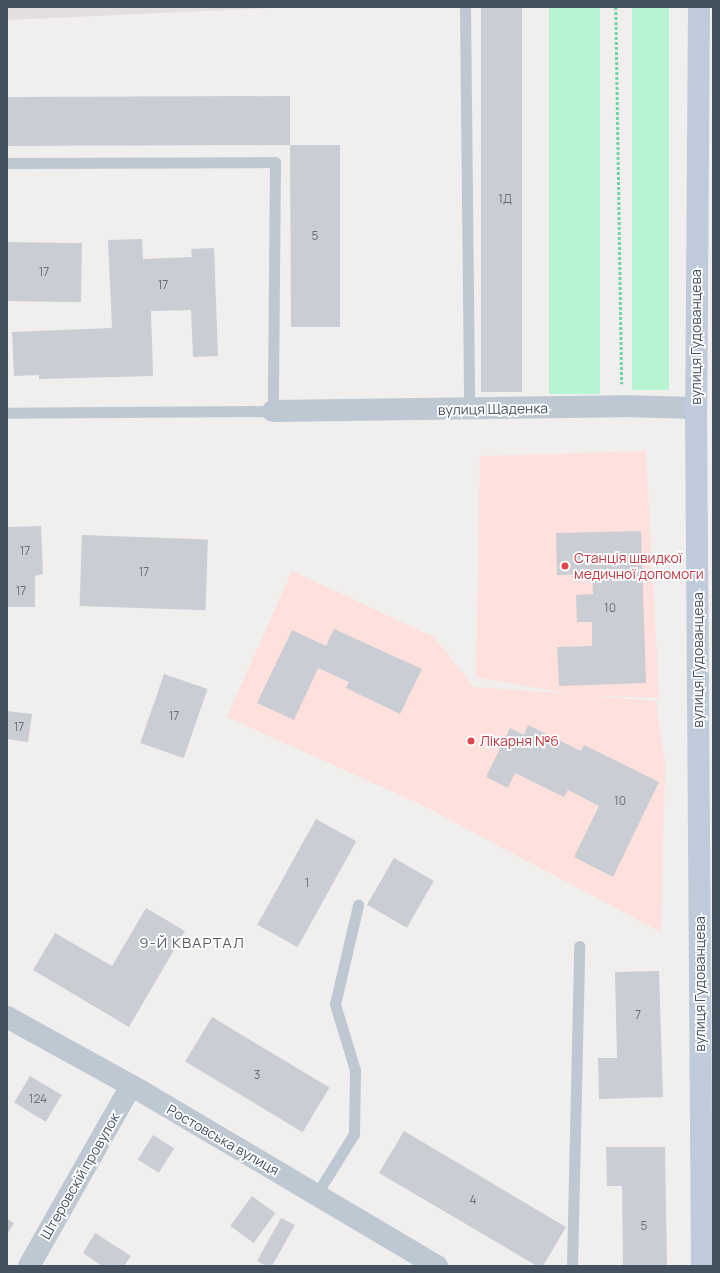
<!DOCTYPE html>
<meta charset="utf-8">
<style>
body{margin:0}
#map{position:relative;width:720px;height:1273px;overflow:hidden;background:#f1eeee;font-family:Manrope,sans-serif}
div>[style]{position:absolute}
.education>*{inset:0;background:#e3dfe0}
.medical>*{inset:0;background:#fee0dc}
.green>*{inset:0;background:#b7f4d1;transform-origin:0 0}
.building>*{inset:0;background:#cacdd4;transform-origin:0 0}
.path>*{height:2.5px;margin-top:-1.25px;transform-origin:0;background:repeating-linear-gradient(90deg,#6bd7a5 0 3px,transparent 0 5px)}
.lane>*{height:11px;margin:-5.5px;padding:0 5.5px;transform-origin:5.5px;border-radius:5.5px;background:#bdc8d2}
.street>*{height:22px;margin:-11px;padding:0 11px;transform-origin:11px;border-radius:11px;background:#bdc8d2}
.secondary>*{height:22px;margin:-11px;padding:0 11px;transform-origin:11px;border-radius:11px;background:#bfcbda}
.dots>*{width:11px;height:11px;translate:-50% -50%;box-sizing:border-box;border:2px solid #fff;border-radius:50%}
span{translate:-50% -50%;white-space:nowrap;text-align:center;line-height:1.15;-webkit-text-stroke:3.5px #fff;paint-order:stroke}
.number-label{font-size:12px;color:#66707c}
.number-label span{-webkit-text-stroke-width:0}
.street-label{font-size:14px;color:#44515e}
.health-label{font-size:14px;color:#be3a42}
.left{translate:0 -50%;text-align:left}
.neighbourhood-label{font-size:15px;color:#5a5e64;letter-spacing:1px}
.frame{position:absolute;inset:0;border:8px solid #44515e;pointer-events:none}
</style>
<div id="map">
<div class="education">
<i style="clip-path:polygon(7px 7px,292px 7px,7px 20px)"></i>
</div>
<div class="medical">
<i style="clip-path:polygon(646px 451px,659px 698px,579px 695px,656px 701px,665px 765px,661px 932px,422px 805px,227px 717px,292px 571px,434px 637px,474px 687px,571px 694px,476px 677px,480px 456px)"></i>
</div>
<div class="green">
<i style="left:549px;top:7px;width:51px;height:387px"></i>
<i style="left:632px;top:7px;width:37px;height:383px"></i>
</div>
<div class="building">
<i style="left:481px;top:7px;width:41px;height:385px"></i>
<i style="clip-path:polygon(290px 96px,290px 145px,340px 145px,340px 327px,291px 327px,290px 145px,7px 146px,7px 97px)"></i>
<i style="clip-path:polygon(142px 239px,143px 259px,192px 257px,191px 249px,214px 248px,218px 356px,193px 357px,191px 310px,151px 311px,153px 376px,39px 379px,39px 375px,14px 376px,12px 332px,112px 328px,108px 240px)"></i>
<i style="left:7px;top:242px;width:75px;height:59px;rotate:1deg"></i>
<i style="clip-path:polygon(41px 526px,43px 574px,35px 576px,35px 607px,7px 607px,7px 527px)"></i>
<i style="clip-path:polygon(641px 531px,646px 683px,559px 686px,557px 647px,592px 646px,592px 622px,577px 622px,576px 595px,593px 594px,592px 574px,557px 575px,556px 533px)"></i>
<i style="left:82px;top:535px;width:126px;height:71px;rotate:2deg"></i>
<i style="clip-path:polygon(334px 629px,422px 669px,400px 714px,346px 688px,349px 682px,318px 668px,294px 720px,257px 703px,292px 630px,326px 646px)"></i>
<i style="left:164px;top:674px;width:46px;height:73px;rotate:19deg"></i>
<i style="clip-path:polygon(7px 711px,32px 714px,28px 742px,7px 739px)"></i>
<i style="clip-path:polygon(528px 725px,581px 751px,584px 745px,659px 782px,613px 877px,574px 857px,599px 806px,568px 790px,564px 797px,515px 773px,508px 788px,486px 777px,510px 728px,524px 735px)"></i>
<i style="left:316px;top:819px;width:46px;height:121px;rotate:29deg"></i>
<i style="left:394px;top:858px;width:46px;height:54px;rotate:30deg"></i>
<i style="clip-path:polygon(146px 908px,185px 931px,129px 1027px,33px 970px,55px 933px,112px 966px)"></i>
<i style="clip-path:polygon(659px 971px,663px 1097px,599px 1099px,598px 1058px,617px 1058px,615px 972px)"></i>
<i style="left:212px;top:1017px;width:137px;height:52px;rotate:31deg"></i>
<i style="left:30px;top:1076px;width:37px;height:31px;rotate:31deg"></i>
<i style="clip-path:polygon(404px 1131px,566px 1227px,543px 1266px,537px 1266px,379px 1173px)"></i>
<i style="left:153px;top:1135px;width:25px;height:29px;rotate:32deg"></i>
<i style="clip-path:polygon(606px 1147px,665px 1147px,667px 1266px,623px 1266px,622px 1186px,607px 1186px)"></i>
<i style="left:252px;top:1196px;width:29px;height:37px;rotate:36deg"></i>
<i style="clip-path:polygon(281px 1218px,295px 1225px,272px 1266px,266px 1266px,257px 1261px)"></i>
<i style="clip-path:polygon(7px 1219px,14px 1223px,7px 1235px)"></i>
<i style="clip-path:polygon(95px 1233px,131px 1256px,124px 1266px,102px 1266px,83px 1253px)"></i>
</div>
<div class="path">
<i style="left:616px;top:7px;width:377px;rotate:89.1deg"></i>
</div>
<div class="lane">
<i style="left:465px;top:7px;width:402px;rotate:89.4deg"></i>
<i style="left:7px;top:163px;width:268px;rotate:-0.2deg"></i>
<i style="left:275px;top:162px;width:249px;rotate:90.5deg"></i>
<i style="left:273px;top:411px;width:266px;rotate:179.6deg"></i>
<i style="left:316px;top:1195px;width:72px;rotate:-58.1deg"></i>
<i style="left:354px;top:1134px;width:64px;rotate:-89.1deg"></i>
<i style="left:355px;top:1070px;width:69px;rotate:-106.9deg"></i>
<i style="left:335px;top:1004px;width:102px;rotate:-76.9deg"></i>
<i style="left:572px;top:1266px;width:320px;rotate:-88.7deg"></i>
</div>
<div class="street">
<i style="left:273px;top:411px;width:349px;rotate:-0.8deg"></i>
<i style="left:622px;top:406px;width:74px;rotate:1.5deg"></i>
<i style="left:7px;top:1017px;width:153px;rotate:28.9deg"></i>
<i style="left:141px;top:1091px;width:344px;rotate:30.6deg"></i>
<i style="left:29px;top:1266px;width:207px;rotate:-60.5deg"></i>
</div>
<div class="secondary">
<i style="left:699px;top:7px;width:401px;rotate:90.4deg"></i>
<i style="left:696px;top:408px;width:858px;rotate:89.6deg"></i>
</div>
<div class="dots">
<i style="left:565px;top:566px;background:#e0444e"></i>
<i style="left:471px;top:741px;background:#e0444e"></i>
</div>
<div class="number-label">
<span style="left:505px;top:199px">1Д</span>
<span style="left:315px;top:236px">5</span>
<span style="left:44px;top:272px">17</span>
<span style="left:163px;top:285px">17</span>
<span style="left:25px;top:551px">17</span>
<span style="left:144px;top:572px">17</span>
<span style="left:21px;top:591px">17</span>
<span style="left:610px;top:608px">10</span>
<span style="left:174px;top:716px">17</span>
<span style="left:19px;top:727px">17</span>
<span style="left:620px;top:801px">10</span>
<span style="left:307px;top:883px">1</span>
<span style="left:638px;top:1015px">7</span>
<span style="left:257px;top:1075px">3</span>
<span style="left:38px;top:1099px">124</span>
<span style="left:473px;top:1200px">4</span>
<span style="left:644px;top:1226px">5</span>
</div>
<div class="street-label">
<span style="left:696px;top:337px;rotate:-90deg">вулиця Гудованцева</span>
<span style="left:493px;top:409px;rotate:-1deg">вулиця Щаденка</span>
<span style="left:698px;top:660px;rotate:-90deg">вулиця Гудованцева</span>
<span style="left:700px;top:984px;rotate:-90deg">вулиця Гудованцева</span>
<span style="left:223px;top:1140px;rotate:30deg">Ростовська вулиця</span>
<span style="left:80px;top:1176px;rotate:-60deg">Штеровскій провулок</span>
</div>
<div class="health-label">
<span class="left" style="left:574px;top:566px">Станція швидкої<br>медичної допомоги</span>
<span class="left" style="left:480px;top:741px">Лікарня №6</span>
</div>
<div class="neighbourhood-label">
<span style="left:192px;top:943px">9-Й КВАРТАЛ</span>
</div>
<div class="frame"></div>
</div>
